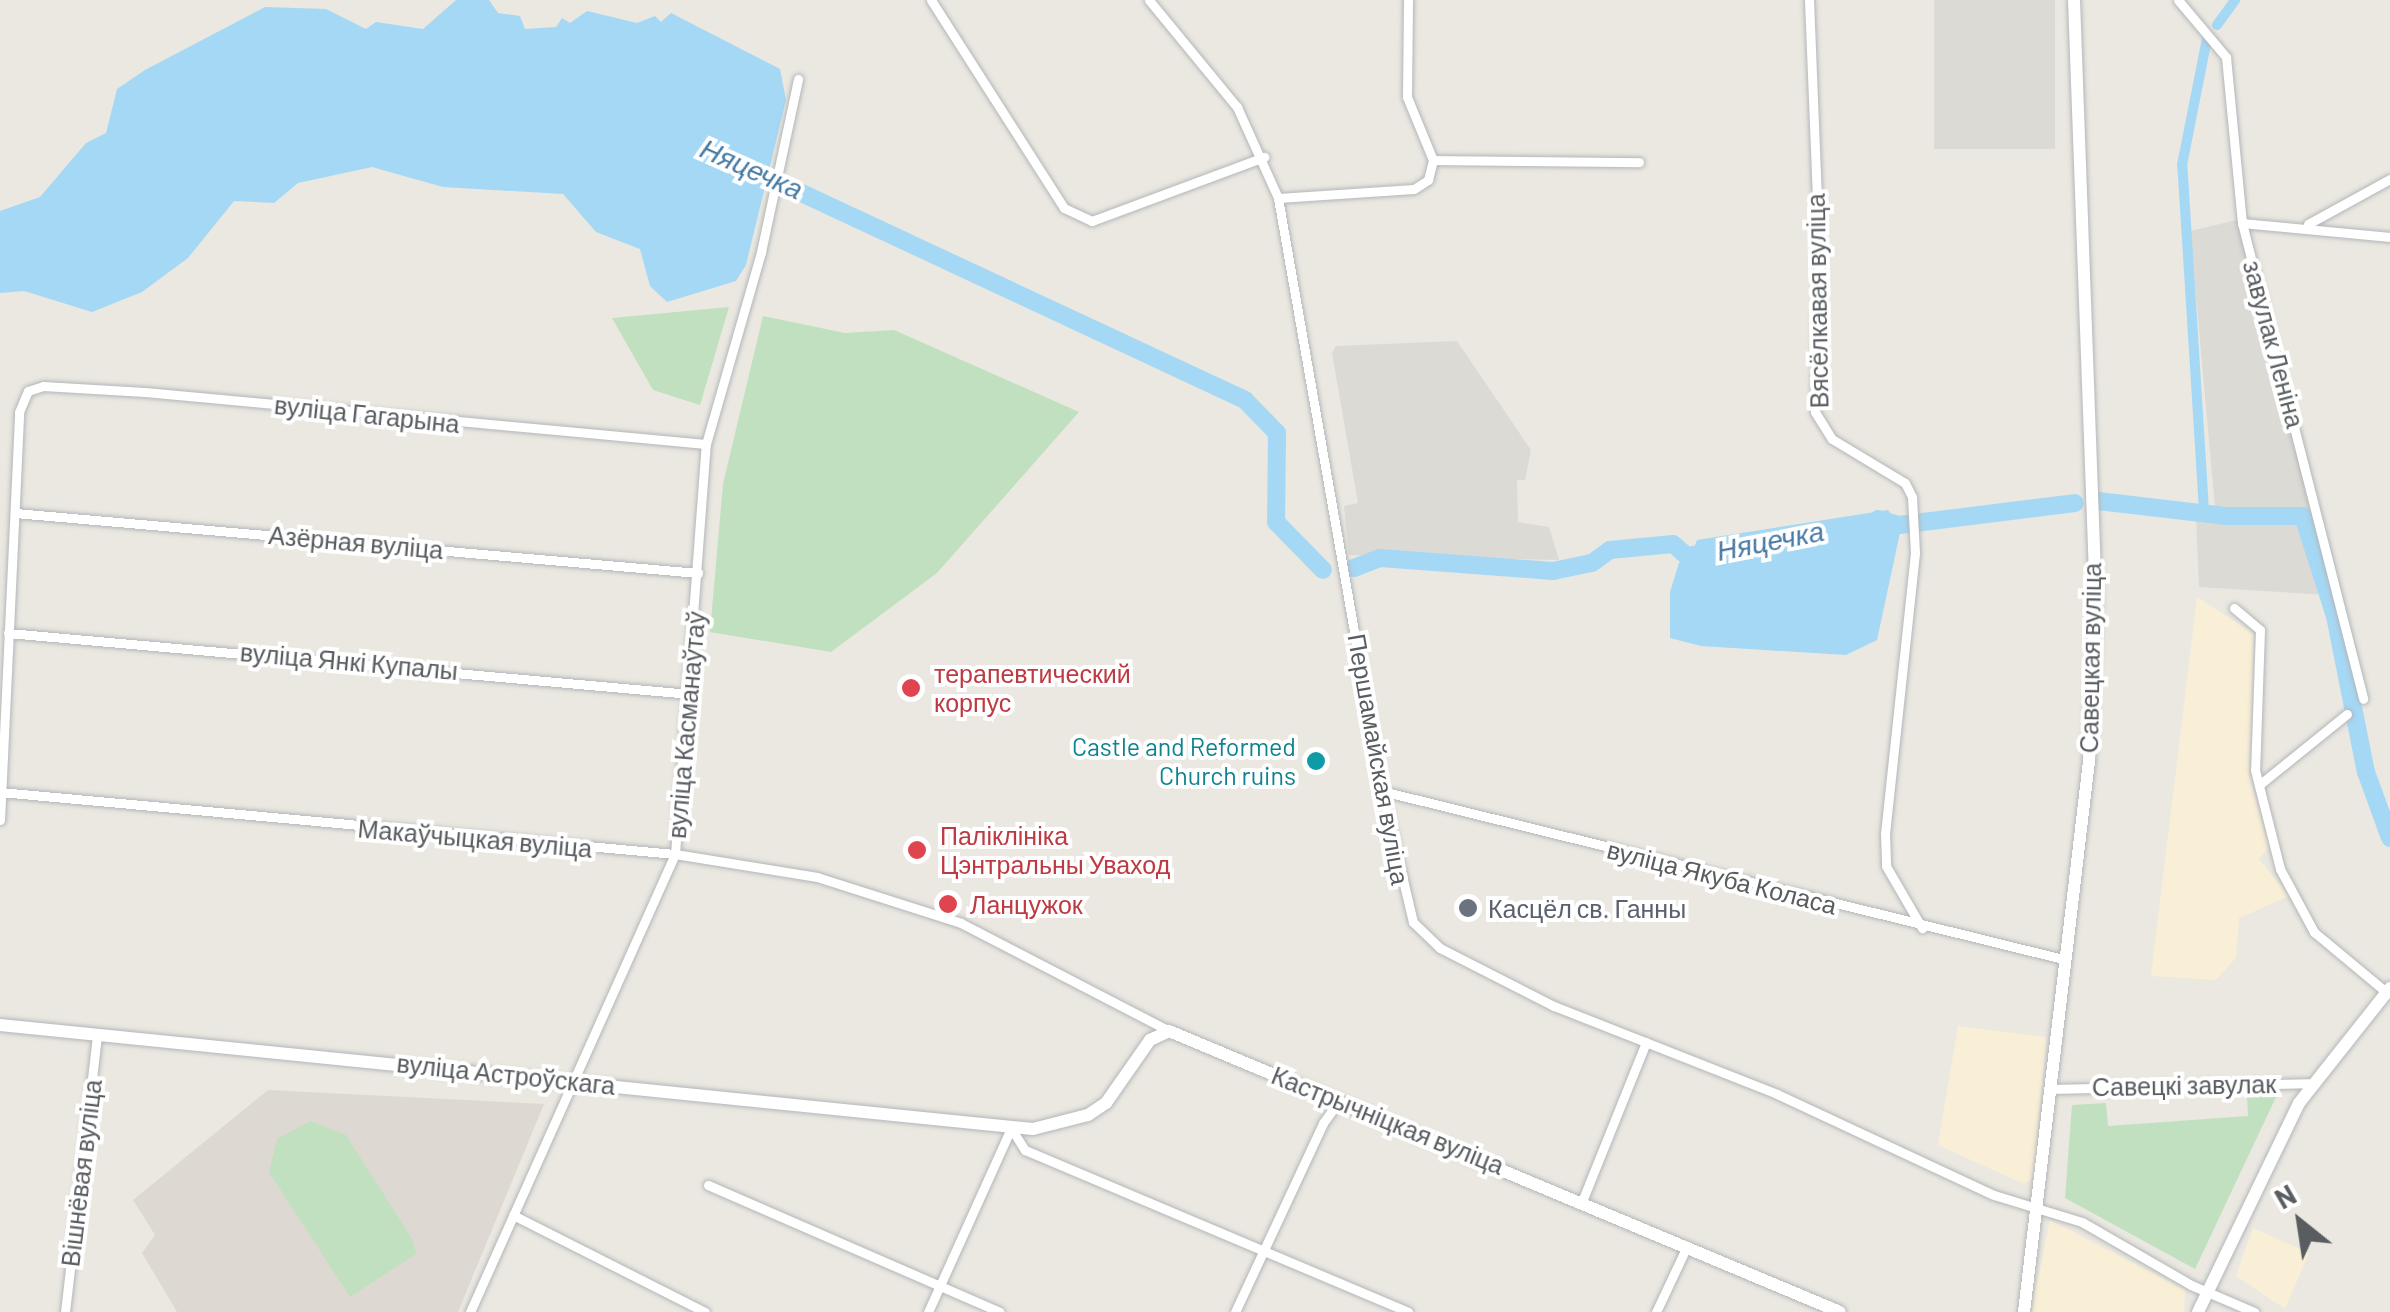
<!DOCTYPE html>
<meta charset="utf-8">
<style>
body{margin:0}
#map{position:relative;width:2390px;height:1312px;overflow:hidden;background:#eae8e0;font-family:Barlow,sans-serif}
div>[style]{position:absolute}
.commercial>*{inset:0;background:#f9efd7}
.industrial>*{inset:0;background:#dcdad5;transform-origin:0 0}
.education>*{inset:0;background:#ddd9d2}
.green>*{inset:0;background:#c1e0bf}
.water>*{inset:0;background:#a5d8f5}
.canal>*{height:10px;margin:-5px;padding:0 5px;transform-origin:5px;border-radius:5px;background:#a5d8f5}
.river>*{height:18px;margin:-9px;padding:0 9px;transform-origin:9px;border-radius:9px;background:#a5d8f5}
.roads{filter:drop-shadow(0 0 2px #b3b6ba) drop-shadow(0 0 2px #b3b6ba)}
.street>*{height:9px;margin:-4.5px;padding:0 4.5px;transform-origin:4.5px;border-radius:4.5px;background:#fff}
.secondary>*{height:12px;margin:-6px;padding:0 6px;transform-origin:6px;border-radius:6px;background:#fff}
.dots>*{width:28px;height:28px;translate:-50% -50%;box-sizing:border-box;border:5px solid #fff;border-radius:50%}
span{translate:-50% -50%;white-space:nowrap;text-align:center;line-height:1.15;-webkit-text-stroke:8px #fff;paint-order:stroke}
.street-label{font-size:25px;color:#595d60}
.health-label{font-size:25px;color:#be3a42}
.left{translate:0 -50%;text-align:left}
.culture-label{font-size:25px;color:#0d838f}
.right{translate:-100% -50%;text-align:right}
.worship-label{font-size:25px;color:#5b616d}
.water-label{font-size:28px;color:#467aa5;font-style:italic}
.north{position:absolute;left:2250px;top:1172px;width:100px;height:100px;-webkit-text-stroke:8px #fff;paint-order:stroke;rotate:330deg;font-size:28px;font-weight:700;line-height:40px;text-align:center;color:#595d60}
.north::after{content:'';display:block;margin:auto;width:35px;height:45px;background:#595d60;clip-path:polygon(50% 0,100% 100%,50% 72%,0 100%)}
</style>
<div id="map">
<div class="commercial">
<i style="clip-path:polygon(2197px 597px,2254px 634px,2249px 777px,2269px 847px,2259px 859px,2289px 896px,2239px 918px,2236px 958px,2216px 980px,2151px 976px)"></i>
<i style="clip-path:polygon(1958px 1026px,2046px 1037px,2034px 1177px,2024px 1184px,1938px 1145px)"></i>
<i style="clip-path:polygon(2050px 1220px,2185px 1290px,2184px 1312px,2031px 1312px)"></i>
<i style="clip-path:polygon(2253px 1228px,2309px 1253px,2285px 1309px,2236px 1276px)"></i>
</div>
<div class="industrial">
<i style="left:1934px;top:0;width:121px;height:149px"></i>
<i style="clip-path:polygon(2237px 220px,2306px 487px,2327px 595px,2199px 587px,2196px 517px,2215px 507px,2190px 231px)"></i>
<i style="clip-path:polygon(1457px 341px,1531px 450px,1525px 480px,1517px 480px,1518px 522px,1549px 527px,1559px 560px,1349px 555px,1344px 506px,1358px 503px,1332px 353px,1336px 346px)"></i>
</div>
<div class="education">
<i style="clip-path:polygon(268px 1090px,544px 1104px,458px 1312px,177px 1312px,142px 1253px,155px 1235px,133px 1200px)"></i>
</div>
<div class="green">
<i style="clip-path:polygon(729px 307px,700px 405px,653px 390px,612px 318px)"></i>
<i style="clip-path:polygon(763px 316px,845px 333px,894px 330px,1079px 412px,937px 573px,831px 652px,710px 632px,723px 484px)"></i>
<i style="clip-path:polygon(2277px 1095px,2195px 1269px,2065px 1198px,2072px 1105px,2106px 1103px,2108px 1126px,2248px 1116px,2247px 1097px)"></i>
<i style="clip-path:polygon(310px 1121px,346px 1135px,413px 1240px,416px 1254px,350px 1297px,269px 1172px,277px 1139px)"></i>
</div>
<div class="water">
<i style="clip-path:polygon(456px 0,489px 0,498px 13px,520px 16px,525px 29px,556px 27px,562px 18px,570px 23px,587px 11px,637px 23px,655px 16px,661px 22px,671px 13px,780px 69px,786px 100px,746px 265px,736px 281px,667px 302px,650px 286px,640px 249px,596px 232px,563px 194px,443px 187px,372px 167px,298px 183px,274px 203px,234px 201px,188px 258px,142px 292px,92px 312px,24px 291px,0 293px,0 211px,40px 197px,86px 143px,106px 133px,117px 89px,145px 70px,265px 7px,326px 9px,366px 29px,376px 22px,423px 29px)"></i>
<i style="clip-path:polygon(1888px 510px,1901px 528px,1877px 640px,1846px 655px,1701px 646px,1670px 638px,1670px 592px,1679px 563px,1691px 555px,1697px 540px)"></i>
</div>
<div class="canal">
<i style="left:2217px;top:25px;width:31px;rotate:-54deg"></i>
<i style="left:2204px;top:510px;width:346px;rotate:-93.6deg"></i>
<i style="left:2182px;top:165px;width:128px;rotate:-78.8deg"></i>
</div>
<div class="river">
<i style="left:748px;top:168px;width:548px;rotate:25.02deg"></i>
<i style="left:1245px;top:400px;width:46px;rotate:45.9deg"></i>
<i style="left:1277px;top:433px;width:89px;rotate:90.6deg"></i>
<i style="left:1276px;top:522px;width:67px;rotate:45.6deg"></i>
<i style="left:2098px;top:501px;width:128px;rotate:6.7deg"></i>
<i style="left:2225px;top:516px;width:78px"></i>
<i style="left:2303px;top:516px;width:105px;rotate:72.3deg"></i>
<i style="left:2335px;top:616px;width:159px;rotate:78.8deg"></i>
<i style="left:2366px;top:772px;width:70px;rotate:70deg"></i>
<i style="left:1878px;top:519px;width:22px;rotate:16deg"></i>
<i style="left:1899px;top:525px;width:177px;rotate:-7.1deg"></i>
<i style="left:1354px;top:568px;width:28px;rotate:-21deg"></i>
<i style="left:1380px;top:558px;width:173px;rotate:4.3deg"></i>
<i style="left:1553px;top:571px;width:40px;rotate:-12deg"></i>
<i style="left:1592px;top:563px;width:22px;rotate:-36deg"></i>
<i style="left:1610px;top:550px;width:63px;rotate:-5.4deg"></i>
<i style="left:1673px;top:544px;width:18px;rotate:41deg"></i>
<i style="left:1687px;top:556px;width:28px;rotate:-10deg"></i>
</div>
<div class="roads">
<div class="street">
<i style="left:931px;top:0;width:247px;rotate:57.4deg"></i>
<i style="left:1064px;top:208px;width:31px;rotate:25deg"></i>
<i style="left:1092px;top:221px;width:184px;rotate:-20.4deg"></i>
<i style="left:1149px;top:0;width:139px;rotate:50.6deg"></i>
<i style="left:1237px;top:107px;width:100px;rotate:65.7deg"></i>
<i style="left:1278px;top:198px;width:602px;rotate:80.05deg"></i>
<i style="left:1382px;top:791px;width:135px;rotate:76.7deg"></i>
<i style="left:1413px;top:922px;width:37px;rotate:44deg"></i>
<i style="left:1440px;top:948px;width:128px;rotate:27deg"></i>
<i style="left:1554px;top:1006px;width:240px;rotate:21.5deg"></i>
<i style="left:1777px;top:1094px;width:239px;rotate:25deg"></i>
<i style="left:1994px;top:1195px;width:92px;rotate:17.1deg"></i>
<i style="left:2082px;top:1222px;width:126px;rotate:30deg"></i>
<i style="left:2191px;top:1285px;width:69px;rotate:23.2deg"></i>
<i style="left:1408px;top:0;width:97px;rotate:90.6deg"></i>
<i style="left:1407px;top:97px;width:68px;rotate:67.6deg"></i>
<i style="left:1809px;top:0;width:252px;rotate:87.7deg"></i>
<i style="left:1819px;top:252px;width:160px;rotate:91.4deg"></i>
<i style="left:1815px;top:412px;width:32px;rotate:58deg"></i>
<i style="left:1832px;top:439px;width:85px;rotate:31.1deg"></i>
<i style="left:1905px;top:483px;width:16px;rotate:63deg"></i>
<i style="left:1912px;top:497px;width:56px;rotate:86.9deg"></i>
<i style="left:1915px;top:553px;width:282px;rotate:96.1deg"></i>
<i style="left:1885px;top:833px;width:33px;rotate:88deg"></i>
<i style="left:1886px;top:866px;width:72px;rotate:59.9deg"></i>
<i style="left:2178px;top:0;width:75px;rotate:49.9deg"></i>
<i style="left:2226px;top:57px;width:167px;rotate:84.5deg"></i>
<i style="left:2242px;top:223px;width:491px;rotate:75.7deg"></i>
<i style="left:1433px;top:160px;width:206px;rotate:0.6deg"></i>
<i style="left:1278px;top:198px;width:136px;rotate:-3.8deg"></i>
<i style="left:1414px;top:189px;width:17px;rotate:-33deg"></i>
<i style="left:1428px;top:180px;width:21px;rotate:-76deg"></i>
<i style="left:2242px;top:223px;width:149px;rotate:5.4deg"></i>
<i style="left:2308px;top:224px;width:94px;rotate:-28.8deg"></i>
<i style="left:15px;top:513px;width:686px;rotate:5.02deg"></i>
<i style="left:2234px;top:608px;width:34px;rotate:40deg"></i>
<i style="left:2260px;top:630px;width:140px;rotate:92deg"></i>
<i style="left:2255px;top:770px;width:102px;rotate:75.8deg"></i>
<i style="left:2280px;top:869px;width:72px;rotate:61.6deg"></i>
<i style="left:2314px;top:932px;width:94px;rotate:39.8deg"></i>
<i style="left:8px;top:633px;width:685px;rotate:5.11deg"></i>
<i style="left:2259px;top:785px;width:113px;rotate:-38.9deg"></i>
<i style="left:1382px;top:791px;width:701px;rotate:13.86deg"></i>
<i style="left:0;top:792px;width:678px;rotate:5.25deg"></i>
<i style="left:675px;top:854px;width:144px;rotate:9.2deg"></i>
<i style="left:817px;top:877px;width:151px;rotate:17.7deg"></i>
<i style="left:961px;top:923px;width:234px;rotate:27.4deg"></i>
<i style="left:0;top:820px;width:408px;rotate:-87.3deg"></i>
<i style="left:19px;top:412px;width:23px;rotate:-67deg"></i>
<i style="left:28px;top:391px;width:16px;rotate:-18deg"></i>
<i style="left:43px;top:386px;width:102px;rotate:3.4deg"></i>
<i style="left:145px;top:392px;width:563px;rotate:5.3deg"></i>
<i style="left:2054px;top:1089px;width:260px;rotate:-1.3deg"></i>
<i style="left:1011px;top:1128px;width:26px;rotate:58deg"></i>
<i style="left:1025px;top:1150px;width:416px;rotate:22.9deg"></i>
<i style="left:708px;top:1185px;width:318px;rotate:23.5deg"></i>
<i style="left:1583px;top:1199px;width:169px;rotate:-68.1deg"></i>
<i style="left:513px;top:1215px;width:215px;rotate:26.8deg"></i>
<i style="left:65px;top:1312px;width:279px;rotate:-83.4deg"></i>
<i style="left:470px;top:1312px;width:502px;rotate:-65.89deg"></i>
<i style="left:675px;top:854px;width:411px;rotate:-85.7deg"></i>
<i style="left:706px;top:444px;width:200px;rotate:-74deg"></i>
<i style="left:761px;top:252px;width:177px;rotate:-77.9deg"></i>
<i style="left:928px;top:1312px;width:202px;rotate:-65.7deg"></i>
<i style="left:1235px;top:1312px;width:208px;rotate:-65deg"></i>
<i style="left:1323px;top:1123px;width:29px;rotate:-54deg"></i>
<i style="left:1656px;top:1312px;width:73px;rotate:-64.8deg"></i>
</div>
<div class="secondary">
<i style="left:0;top:1025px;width:1038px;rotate:5.75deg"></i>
<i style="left:1033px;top:1129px;width:57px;rotate:-14.3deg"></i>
<i style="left:1088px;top:1115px;width:22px;rotate:-34deg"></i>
<i style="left:1106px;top:1103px;width:77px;rotate:-55.1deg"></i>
<i style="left:1150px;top:1040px;width:21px;rotate:-25deg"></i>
<i style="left:1169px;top:1031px;width:727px;rotate:22.72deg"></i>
<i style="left:2024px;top:1312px;width:555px;rotate:-83.27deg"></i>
<i style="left:2089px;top:761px;width:158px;rotate:-87.5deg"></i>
<i style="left:2096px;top:603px;width:603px;rotate:-92.09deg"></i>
<i style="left:2198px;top:1312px;width:232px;rotate:-64.2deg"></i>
<i style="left:2299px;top:1103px;width:147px;rotate:-51.6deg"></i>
</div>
</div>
<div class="dots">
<i style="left:911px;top:688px;background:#e0444e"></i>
<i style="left:1316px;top:761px;background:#0f9aa8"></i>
<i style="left:917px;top:850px;background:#e0444e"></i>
<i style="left:948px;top:904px;background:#e0444e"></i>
<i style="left:1468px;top:908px;background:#6b7280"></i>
</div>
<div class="street-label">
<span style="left:1817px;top:301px;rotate:-91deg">Вясёлкавая вуліца</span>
<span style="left:2274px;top:344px;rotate:75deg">завулак Леніна</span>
<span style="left:367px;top:414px;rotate:6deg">вуліца Гагарына</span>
<span style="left:356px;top:542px;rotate:5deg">Азёрная вуліца</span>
<span style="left:2090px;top:658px;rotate:-89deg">Савецкая вуліца</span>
<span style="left:349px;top:661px;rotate:5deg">вуліца Янкі Купалы</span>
<span style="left:686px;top:725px;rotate:-85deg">вуліца Касманаўтаў</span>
<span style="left:1379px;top:759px;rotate:80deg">Першамайская вуліца</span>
<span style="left:475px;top:838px;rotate:5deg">Макаўчыцкая вуліца</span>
<span style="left:1722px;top:877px;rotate:14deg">вуліца Якуба Коласа</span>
<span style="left:506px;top:1074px;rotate:6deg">вуліца Астроўскага</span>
<span style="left:2184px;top:1085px;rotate:-1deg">Савецкі завулак</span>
<span style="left:1388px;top:1120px;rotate:22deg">Кастрычніцкая вуліца</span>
<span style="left:81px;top:1173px;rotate:-83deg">Вішнёвая вуліца</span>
</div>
<div class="health-label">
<span class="left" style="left:934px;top:688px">терапевтический<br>корпус</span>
<span class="left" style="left:940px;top:850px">Паліклініка<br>Цэнтральны Уваход</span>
<span class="left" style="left:970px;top:904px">Ланцужок</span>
</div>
<div class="culture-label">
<span class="right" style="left:1296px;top:761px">Castle and Reformed<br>Church ruins</span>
</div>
<div class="worship-label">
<span class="left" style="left:1488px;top:908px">Касцёл св. Ганны</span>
</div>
<div class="water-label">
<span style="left:752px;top:168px;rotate:24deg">Няцечка</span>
<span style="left:1770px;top:540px;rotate:-11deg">Няцечка</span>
</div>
<div class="north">N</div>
</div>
